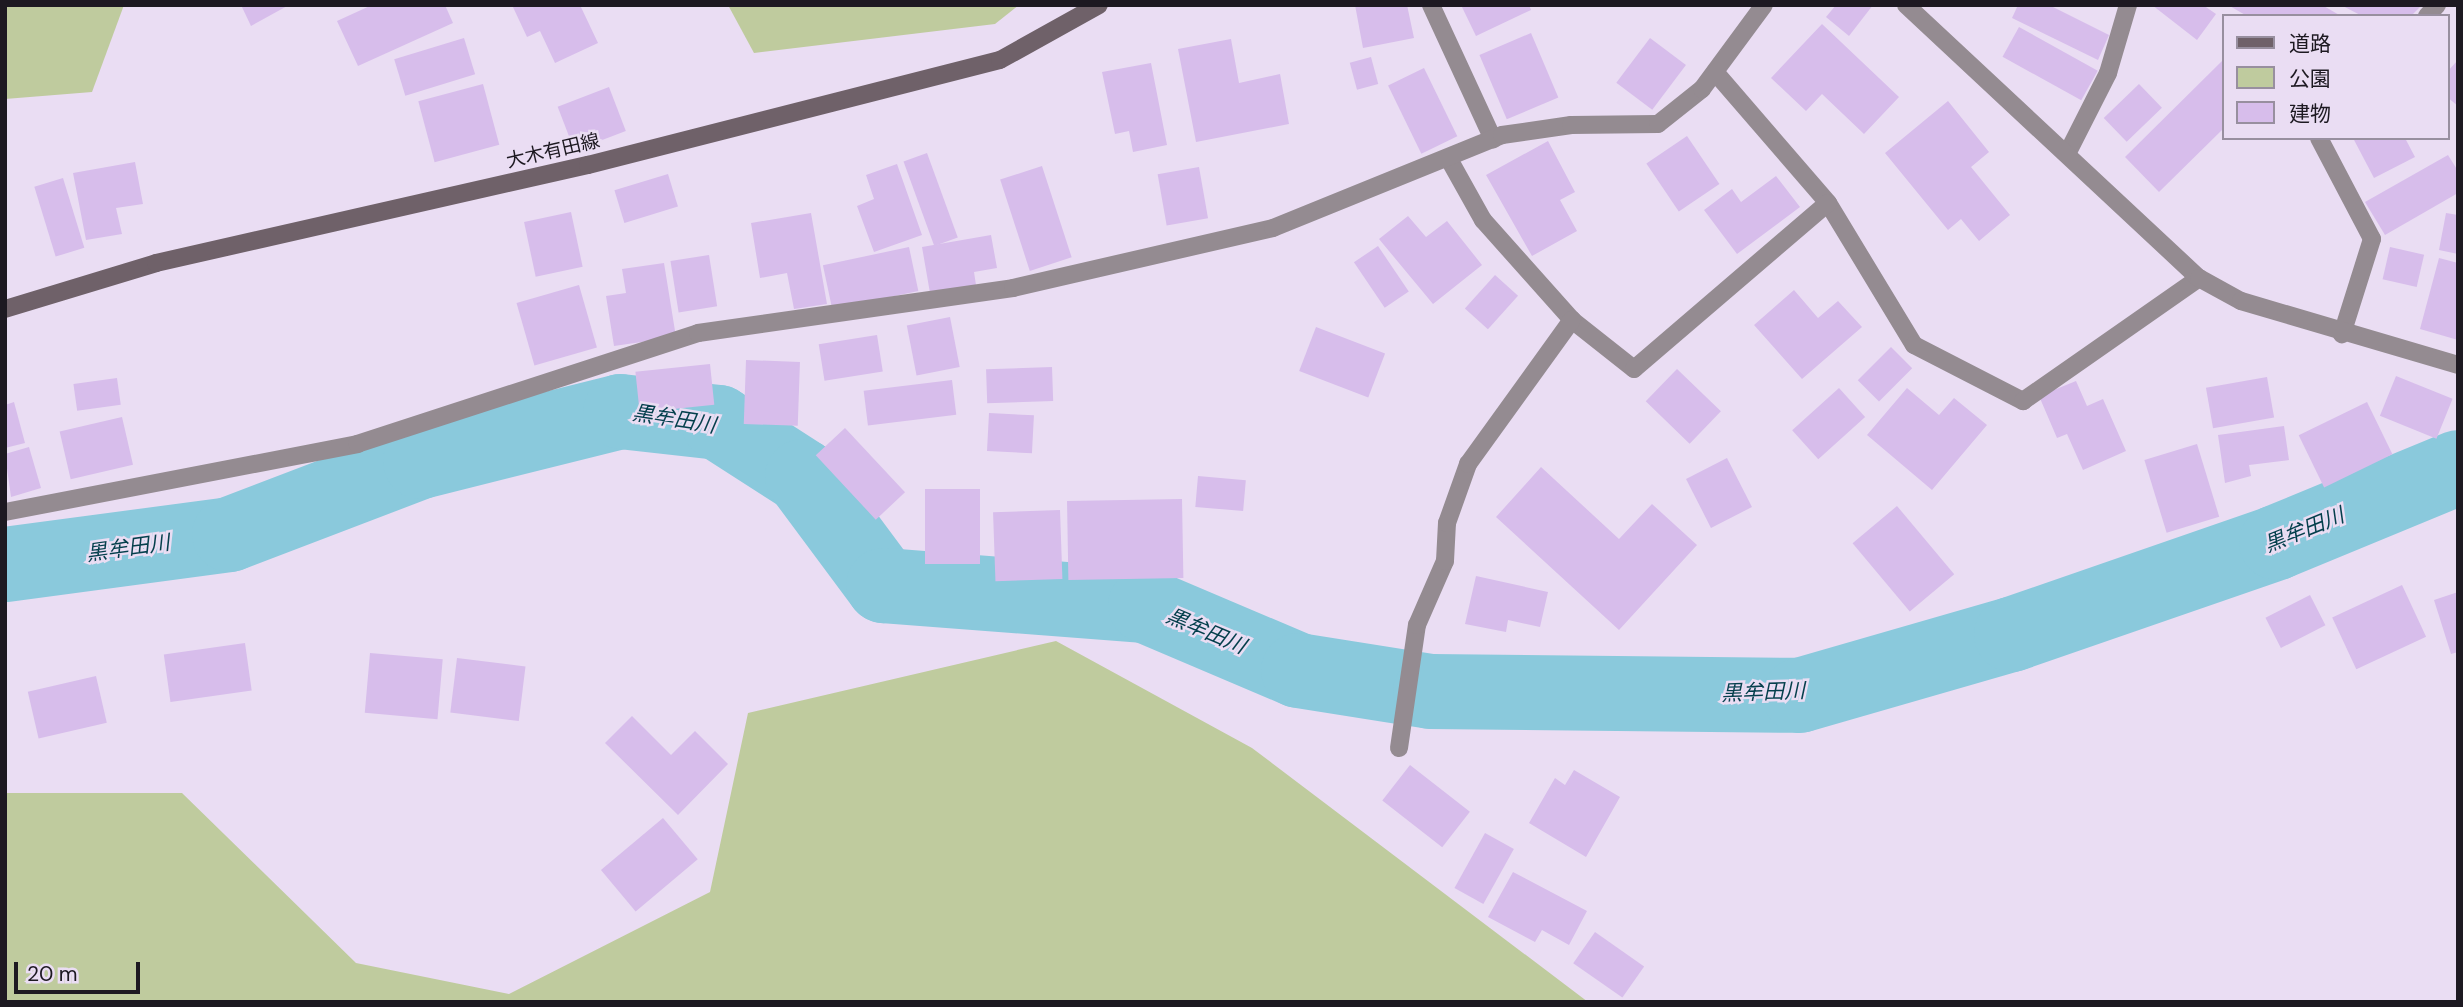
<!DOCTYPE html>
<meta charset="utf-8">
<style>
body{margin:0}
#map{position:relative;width:2463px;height:1007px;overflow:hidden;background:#eaddf3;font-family:"DM Sans","Noto Sans JP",sans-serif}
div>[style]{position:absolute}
.green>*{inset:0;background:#bfcb9e}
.river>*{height:75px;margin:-37.5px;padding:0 37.5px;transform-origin:37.5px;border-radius:37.5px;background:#8ac9dc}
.building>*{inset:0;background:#d7bdeb;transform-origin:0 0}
.minor>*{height:18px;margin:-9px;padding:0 9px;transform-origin:9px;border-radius:9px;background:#948b91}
.tertiary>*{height:18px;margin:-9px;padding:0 9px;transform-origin:9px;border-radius:9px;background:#948b91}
.secondary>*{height:18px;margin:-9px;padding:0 9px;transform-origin:9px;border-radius:9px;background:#6f6169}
span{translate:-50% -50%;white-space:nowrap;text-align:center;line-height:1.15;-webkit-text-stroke:5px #eaddf3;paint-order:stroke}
.street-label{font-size:19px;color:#1d1921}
.water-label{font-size:21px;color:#043f4c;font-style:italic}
.frame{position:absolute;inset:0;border:7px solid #1d1921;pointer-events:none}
.legend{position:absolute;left:2222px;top:14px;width:228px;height:126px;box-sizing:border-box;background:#eaddf3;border:2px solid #988f9f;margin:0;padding:9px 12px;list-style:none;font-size:21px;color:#1d1921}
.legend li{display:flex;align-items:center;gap:14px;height:35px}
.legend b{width:35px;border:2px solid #988f9f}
.scale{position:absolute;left:14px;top:962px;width:126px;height:32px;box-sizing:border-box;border:4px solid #1d1921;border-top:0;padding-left:9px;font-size:21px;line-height:24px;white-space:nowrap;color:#1d1921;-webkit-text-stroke:5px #eaddf3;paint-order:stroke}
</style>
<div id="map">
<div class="green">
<i style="clip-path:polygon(5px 5px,124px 5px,92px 92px,5px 99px)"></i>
<i style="clip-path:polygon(728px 5px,1019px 5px,995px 24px,754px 53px)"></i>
<i style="clip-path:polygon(1056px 641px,1252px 748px,1588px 1002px,5px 1002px,5px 793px,182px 793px,356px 963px,509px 994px,710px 892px,748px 713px)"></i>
</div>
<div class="river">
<i style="left:5px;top:564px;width:226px;rotate:-7.6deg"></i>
<i style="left:229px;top:534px;width:204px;rotate:-20.9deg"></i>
<i style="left:420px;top:461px;width:206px;rotate:-14deg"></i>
<i style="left:620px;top:411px;width:99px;rotate:6.4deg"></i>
<i style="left:718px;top:422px;width:100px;rotate:32.7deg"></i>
<i style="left:802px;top:476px;width:136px;rotate:53.4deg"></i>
<i style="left:883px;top:585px;width:263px;rotate:4.4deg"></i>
<i style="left:1145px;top:605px;width:166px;rotate:23deg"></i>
<i style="left:1298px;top:670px;width:134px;rotate:9deg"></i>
<i style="left:1430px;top:691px;width:369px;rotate:0.6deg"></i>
<i style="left:1799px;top:695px;width:221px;rotate:-16.1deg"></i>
<i style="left:2011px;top:634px;width:281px;rotate:-19.1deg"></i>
<i style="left:2276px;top:542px;width:197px;rotate:-22.4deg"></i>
</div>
<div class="building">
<i style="clip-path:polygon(241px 5px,289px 5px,251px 26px)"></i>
<i style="clip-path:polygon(372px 5px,445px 5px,453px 23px,358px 66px,337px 21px)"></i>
<i style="clip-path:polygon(512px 5px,580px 5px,598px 43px,555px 63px,540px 31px,527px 37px)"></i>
<i style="clip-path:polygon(1355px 5px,1407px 5px,1414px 38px,1363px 48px)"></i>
<i style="clip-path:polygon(1461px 5px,1529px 5px,1531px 10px,1476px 36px)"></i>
<i style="clip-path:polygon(1836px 5px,1873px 5px,1849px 36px,1826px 17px)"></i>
<i style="clip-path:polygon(2018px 5px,2049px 5px,2109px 35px,2098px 60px,2012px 18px)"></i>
<i style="clip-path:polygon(2152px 5px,2203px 5px,2216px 14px,2197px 40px)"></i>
<i style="clip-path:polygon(2228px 5px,2322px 5px,2341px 16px,2247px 16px)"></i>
<i style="clip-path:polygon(2341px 5px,2422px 5px,2411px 16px,2362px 16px)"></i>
<i style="clip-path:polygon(1822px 24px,1899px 97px,1864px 134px,1822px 94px,1806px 111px,1771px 78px)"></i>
<i style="left:2019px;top:27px;width:90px;height:34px;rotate:29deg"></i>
<i style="left:1531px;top:33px;width:70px;height:56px;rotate:67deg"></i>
<i style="left:464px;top:38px;width:38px;height:73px;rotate:73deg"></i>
<i style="left:1650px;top:38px;width:45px;height:56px;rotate:37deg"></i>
<i style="clip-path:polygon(1231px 39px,1239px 83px,1280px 74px,1289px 124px,1196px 142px,1178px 49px)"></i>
<i style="left:1371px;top:57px;width:28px;height:22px;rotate:75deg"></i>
<i style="clip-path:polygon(2223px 60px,2223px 129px,2159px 192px,2125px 157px)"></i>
<i style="clip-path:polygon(2458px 60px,2458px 106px,2447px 97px,2447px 72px)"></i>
<i style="clip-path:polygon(1151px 63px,1167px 145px,1133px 152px,1129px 131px,1115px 134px,1102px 72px)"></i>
<i style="left:1424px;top:68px;width:76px;height:40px;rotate:64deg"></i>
<i style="left:483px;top:84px;width:63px;height:67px;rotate:75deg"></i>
<i style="left:2139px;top:84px;width:33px;height:49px;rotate:46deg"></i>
<i style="left:609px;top:87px;width:47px;height:55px;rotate:69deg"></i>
<i style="clip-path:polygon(1948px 101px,1989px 152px,1971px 167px,2010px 215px,1979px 241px,1961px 219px,1948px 230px,1885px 153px)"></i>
<i style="left:1687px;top:136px;width:58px;height:49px;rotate:56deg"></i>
<i style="clip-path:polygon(2353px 138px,2405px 138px,2415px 157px,2374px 178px)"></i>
<i style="clip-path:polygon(1548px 141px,1575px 192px,1560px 200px,1577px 231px,1532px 256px,1486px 175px)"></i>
<i style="left:927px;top:153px;width:90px;height:25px;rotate:70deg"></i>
<i style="clip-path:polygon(2448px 155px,2458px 171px,2458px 193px,2385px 235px,2365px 202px)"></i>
<i style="clip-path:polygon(135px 162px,143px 204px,116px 208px,122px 234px,86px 240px,73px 173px)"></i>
<i style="clip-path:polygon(897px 164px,922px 235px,874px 252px,857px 206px,874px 199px,866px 175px)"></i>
<i style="left:1042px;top:166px;width:96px;height:44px;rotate:72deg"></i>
<i style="left:1199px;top:167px;width:52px;height:42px;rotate:80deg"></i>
<i style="left:668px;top:174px;width:34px;height:56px;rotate:73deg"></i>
<i style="clip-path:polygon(1776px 176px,1800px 207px,1737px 254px,1704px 210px,1732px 189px,1741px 202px)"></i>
<i style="left:63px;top:178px;width:73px;height:30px;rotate:73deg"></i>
<i style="left:571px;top:212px;width:56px;height:48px;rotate:78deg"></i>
<i style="clip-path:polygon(811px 213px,827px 304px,794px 309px,787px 273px,760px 278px,751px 223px)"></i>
<i style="clip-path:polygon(2446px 213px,2458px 215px,2458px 254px,2439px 250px)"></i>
<i style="clip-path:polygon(1408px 216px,1426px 237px,1447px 221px,1482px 265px,1433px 304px,1379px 239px)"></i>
<i style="clip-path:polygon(991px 235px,997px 268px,974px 272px,976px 285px,930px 293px,922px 247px)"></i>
<i style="left:1378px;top:246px;width:55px;height:29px;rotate:56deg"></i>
<i style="left:909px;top:247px;width:45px;height:88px;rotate:78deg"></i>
<i style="left:2390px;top:247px;width:35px;height:33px;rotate:13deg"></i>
<i style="left:709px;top:255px;width:52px;height:39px;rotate:81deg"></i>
<i style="clip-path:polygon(2439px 258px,2458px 263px,2458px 340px,2420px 329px)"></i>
<i style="clip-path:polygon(664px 263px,676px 337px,614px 346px,606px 296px,626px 293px,622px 269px)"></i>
<i style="left:1495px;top:275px;width:31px;height:45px;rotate:42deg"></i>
<i style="left:579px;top:285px;width:65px;height:65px;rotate:74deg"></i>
<i style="clip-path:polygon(1794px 290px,1818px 318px,1838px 301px,1862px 327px,1802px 379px,1754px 325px)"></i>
<i style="left:950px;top:317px;width:51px;height:44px;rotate:79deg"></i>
<i style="left:1316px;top:327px;width:74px;height:47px;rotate:21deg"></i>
<i style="left:877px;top:335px;width:37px;height:59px;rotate:81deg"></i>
<i style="left:1891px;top:347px;width:30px;height:47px;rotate:45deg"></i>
<i style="left:746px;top:360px;width:54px;height:64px;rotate:2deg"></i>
<i style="left:710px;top:364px;width:41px;height:75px;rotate:84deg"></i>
<i style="left:1052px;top:367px;width:34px;height:66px;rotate:88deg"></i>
<i style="left:1677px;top:369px;width:61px;height:45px;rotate:44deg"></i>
<i style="left:2396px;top:376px;width:61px;height:43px;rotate:22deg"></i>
<i style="left:2267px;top:377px;width:41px;height:62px;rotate:80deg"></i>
<i style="left:117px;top:378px;width:27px;height:44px;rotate:82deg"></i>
<i style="left:952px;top:380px;width:35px;height:89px;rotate:83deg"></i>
<i style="clip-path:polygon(2076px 381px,2087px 406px,2103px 399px,2126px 451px,2083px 470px,2067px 434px,2057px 438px,2039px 396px)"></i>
<i style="left:1839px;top:388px;width:39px;height:63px;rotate:48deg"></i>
<i style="clip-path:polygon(1907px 388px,1939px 415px,1954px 398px,1987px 425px,1932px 490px,1867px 435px)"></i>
<i style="clip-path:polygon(14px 402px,25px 443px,5px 448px,5px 405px)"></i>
<i style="left:2367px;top:402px;width:58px;height:76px;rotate:64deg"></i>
<i style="left:989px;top:413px;width:45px;height:38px;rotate:3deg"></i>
<i style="left:122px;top:417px;width:49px;height:64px;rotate:77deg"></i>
<i style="clip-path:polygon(2284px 426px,2289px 460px,2249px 465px,2251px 476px,2225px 483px,2218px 435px)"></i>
<i style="left:845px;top:428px;width:88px;height:40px;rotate:47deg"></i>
<i style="left:2197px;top:444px;width:76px;height:55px;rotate:73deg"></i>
<i style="clip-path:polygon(29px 447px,41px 488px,11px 497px,5px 454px)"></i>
<i style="left:1727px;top:458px;width:55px;height:46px;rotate:63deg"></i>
<i style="clip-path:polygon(1541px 467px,1619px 539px,1652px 504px,1697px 545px,1619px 630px,1496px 517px)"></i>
<i style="left:1198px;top:476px;width:48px;height:31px;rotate:5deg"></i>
<i style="left:925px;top:489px;width:55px;height:75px"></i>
<i style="left:1182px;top:499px;width:79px;height:115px;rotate:89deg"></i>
<i style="left:1897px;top:506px;width:89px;height:58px;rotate:50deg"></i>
<i style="left:1060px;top:510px;width:69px;height:67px;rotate:88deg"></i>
<i style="clip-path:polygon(1476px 576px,1548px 592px,1540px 627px,1508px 620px,1506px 632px,1465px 624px)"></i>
<i style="left:2402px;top:585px;width:57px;height:77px;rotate:65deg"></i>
<i style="clip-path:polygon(2458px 592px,2458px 652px,2451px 654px,2434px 600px)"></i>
<i style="left:2310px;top:595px;width:34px;height:50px;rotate:63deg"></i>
<i style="left:245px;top:643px;width:48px;height:82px;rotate:82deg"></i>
<i style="left:370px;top:653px;width:73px;height:60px;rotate:5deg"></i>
<i style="left:457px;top:658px;width:69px;height:55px;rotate:7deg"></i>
<i style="left:96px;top:676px;width:48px;height:70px;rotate:77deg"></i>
<i style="clip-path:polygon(632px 716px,671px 755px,695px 731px,728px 764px,678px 815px,605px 743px)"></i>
<i style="left:1410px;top:765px;width:76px;height:45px;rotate:38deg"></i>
<i style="clip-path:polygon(1574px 770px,1620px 797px,1586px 857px,1529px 823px,1555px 778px,1565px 785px)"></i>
<i style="left:663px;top:818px;width:54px;height:81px;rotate:50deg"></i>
<i style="left:1485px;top:833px;width:33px;height:63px;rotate:29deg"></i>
<i style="clip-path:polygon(1513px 872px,1587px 911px,1569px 945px,1542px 930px,1535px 942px,1488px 917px)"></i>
<i style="left:1595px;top:932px;width:60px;height:38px;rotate:35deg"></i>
</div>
<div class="minor">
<i style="left:1431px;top:5px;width:148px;rotate:65.2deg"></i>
<i style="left:2427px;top:16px;width:15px;rotate:-48deg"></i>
<i style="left:1715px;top:72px;width:173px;rotate:49.2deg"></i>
<i style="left:1828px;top:203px;width:166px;rotate:58.8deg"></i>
<i style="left:1914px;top:345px;width:123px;rotate:27.2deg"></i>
<i style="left:2023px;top:401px;width:215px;rotate:-34.9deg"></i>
<i style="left:2319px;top:138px;width:114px;rotate:62.3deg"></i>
<i style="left:2372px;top:239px;width:100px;rotate:107.5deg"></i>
<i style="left:2068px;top:152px;width:89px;rotate:-63.1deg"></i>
<i style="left:2108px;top:73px;width:71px;rotate:-73.6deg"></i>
<i style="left:1450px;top:161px;width:68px;rotate:60.8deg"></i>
<i style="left:1483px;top:220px;width:134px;rotate:48.3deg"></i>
<i style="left:1572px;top:320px;width:79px;rotate:38.3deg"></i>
<i style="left:1634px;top:369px;width:255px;rotate:-40.6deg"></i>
<i style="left:5px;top:512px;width:359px;rotate:-10.9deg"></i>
<i style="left:357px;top:444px;width:359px;rotate:-18deg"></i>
<i style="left:698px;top:333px;width:318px;rotate:-8.1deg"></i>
<i style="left:1013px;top:288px;width:267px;rotate:-13deg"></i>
<i style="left:1273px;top:228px;width:247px;rotate:-22.1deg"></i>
<i style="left:1502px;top:135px;width:70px;rotate:-8.2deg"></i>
<i style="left:1571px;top:125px;width:87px;rotate:-0.7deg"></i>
<i style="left:1658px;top:124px;width:56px;rotate:-38.5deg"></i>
<i style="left:1702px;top:89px;width:104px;rotate:-53.6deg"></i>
<i style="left:1399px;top:748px;width:124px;rotate:-81.7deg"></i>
<i style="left:1417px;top:625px;width:70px;rotate:-66.4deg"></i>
<i style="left:1445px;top:561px;width:38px;rotate:-87deg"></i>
<i style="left:1447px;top:523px;width:63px;rotate:-70.4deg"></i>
<i style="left:1468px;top:464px;width:178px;rotate:-54.2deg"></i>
</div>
<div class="tertiary">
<i style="left:1906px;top:5px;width:400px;rotate:43deg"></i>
<i style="left:2199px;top:278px;width:48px;rotate:28.7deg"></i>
<i style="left:2241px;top:301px;width:226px;rotate:16.4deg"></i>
</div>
<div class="secondary">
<i style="left:5px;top:309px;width:158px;rotate:-16.9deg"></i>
<i style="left:156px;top:263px;width:443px;rotate:-12.8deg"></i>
<i style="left:588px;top:165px;width:425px;rotate:-14.3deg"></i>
<i style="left:1000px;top:60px;width:113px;rotate:-29.1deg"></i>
</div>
<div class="street-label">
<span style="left:553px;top:151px;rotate:-13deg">大木有田線</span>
</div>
<div class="water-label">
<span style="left:674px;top:419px;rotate:9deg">黒牟田川</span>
<span style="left:2304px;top:530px;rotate:-22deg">黒牟田川</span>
<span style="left:128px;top:548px;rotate:-8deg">黒牟田川</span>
<span style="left:1206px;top:631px;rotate:23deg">黒牟田川</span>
<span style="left:1763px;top:692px;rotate:-2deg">黒牟田川</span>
</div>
<div class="frame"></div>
<ul class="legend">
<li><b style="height:9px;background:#6f6169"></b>道路</li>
<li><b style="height:19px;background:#bfcb9e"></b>公園</li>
<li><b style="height:19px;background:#d7bdeb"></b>建物</li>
</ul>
<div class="scale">20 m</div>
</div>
